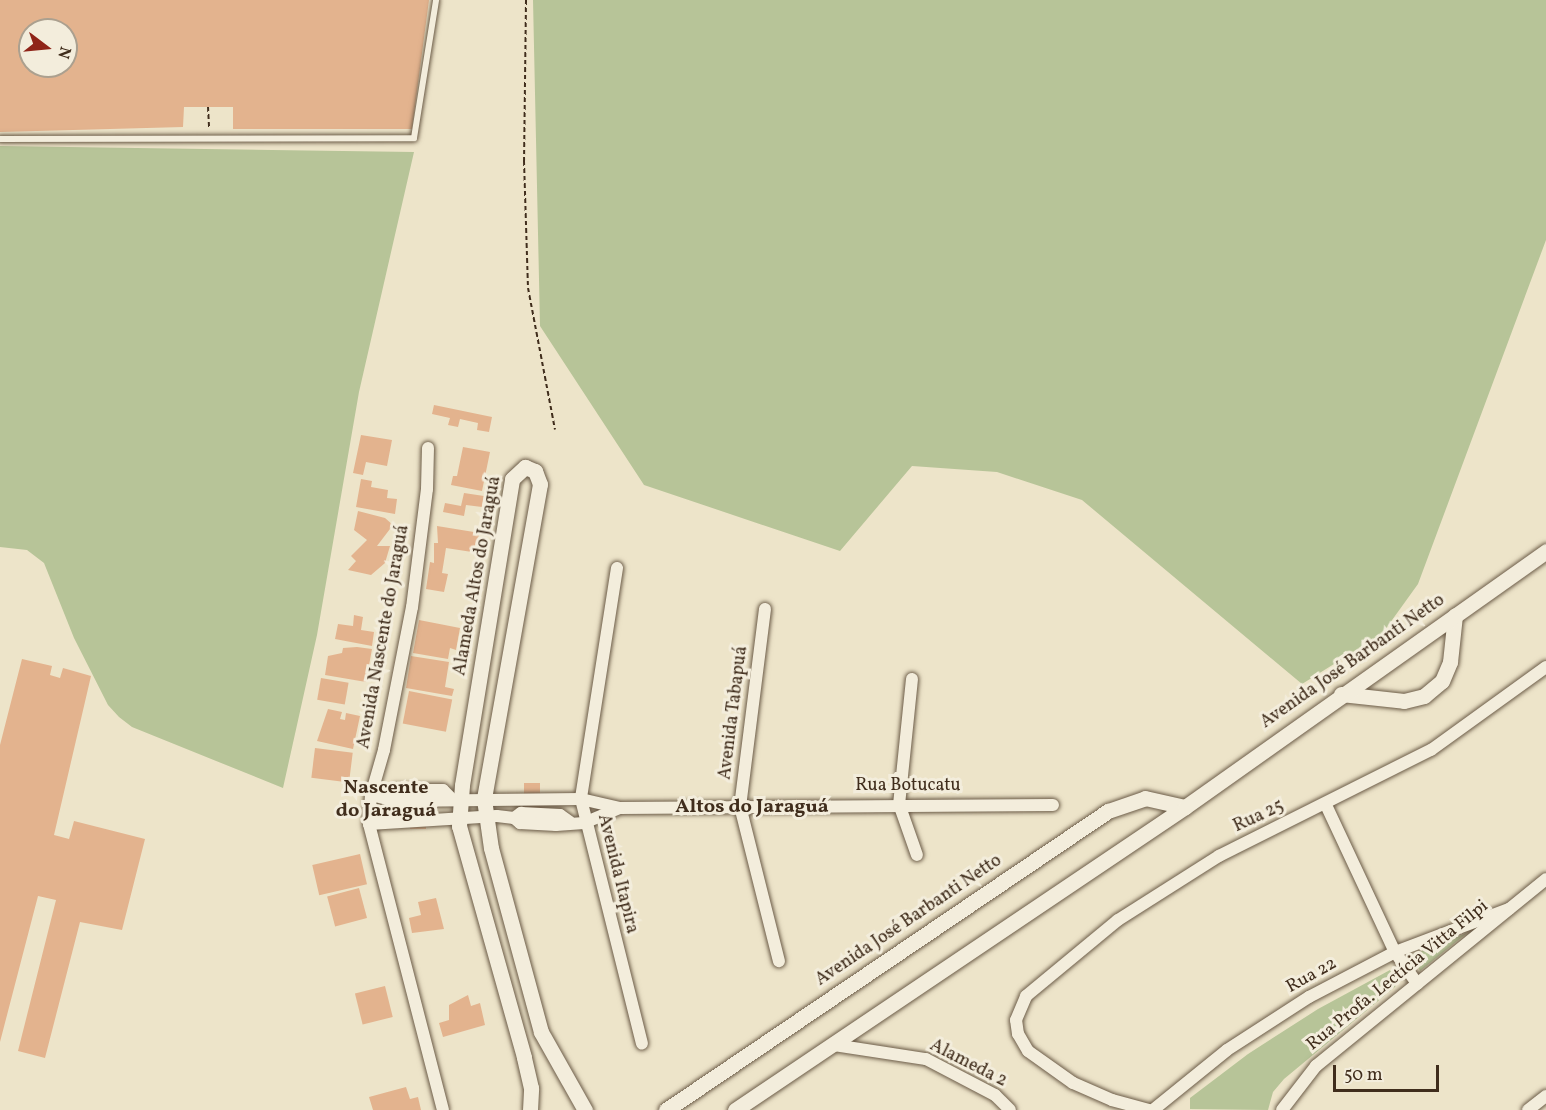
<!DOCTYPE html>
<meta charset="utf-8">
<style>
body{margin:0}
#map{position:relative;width:1546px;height:1110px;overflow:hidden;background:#ede4c9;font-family:Vollkorn,serif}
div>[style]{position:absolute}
.green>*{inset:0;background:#b7c498}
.building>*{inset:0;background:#e3b38e;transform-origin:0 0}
.path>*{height:2px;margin-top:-1px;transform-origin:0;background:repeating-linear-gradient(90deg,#402d1c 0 4.5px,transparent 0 7.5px)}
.roads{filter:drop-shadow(0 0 2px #6b5b47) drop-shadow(0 0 2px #6b5b47)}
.service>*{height:6px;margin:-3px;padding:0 3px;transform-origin:3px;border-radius:3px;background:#f3eddc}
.minor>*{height:12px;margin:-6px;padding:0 6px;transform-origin:6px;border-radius:6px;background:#f3eddc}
.tertiary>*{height:15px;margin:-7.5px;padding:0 7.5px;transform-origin:7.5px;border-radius:7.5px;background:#f3eddc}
span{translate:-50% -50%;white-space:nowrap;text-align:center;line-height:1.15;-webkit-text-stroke:6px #f3eddc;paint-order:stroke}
.street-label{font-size:18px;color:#402d1c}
.neighbourhood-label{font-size:20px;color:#402d1c;font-weight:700}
.north{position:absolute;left:18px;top:18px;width:60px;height:60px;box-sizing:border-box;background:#f3eddc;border:2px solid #aba08f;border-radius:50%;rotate:106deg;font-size:16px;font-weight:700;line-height:24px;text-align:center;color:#402d1c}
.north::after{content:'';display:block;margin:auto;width:21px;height:27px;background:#8f2418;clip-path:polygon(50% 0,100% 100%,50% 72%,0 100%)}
.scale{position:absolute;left:1333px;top:1065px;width:106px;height:27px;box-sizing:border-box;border:3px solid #402d1c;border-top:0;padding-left:8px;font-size:18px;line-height:21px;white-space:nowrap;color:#402d1c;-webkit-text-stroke:4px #f3eddc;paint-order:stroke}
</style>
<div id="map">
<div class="green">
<i style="clip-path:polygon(533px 0,1546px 0,1546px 240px,1418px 584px,1382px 634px,1302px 684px,1082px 500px,997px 472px,912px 466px,840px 551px,644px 485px,540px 326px)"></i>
<i style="clip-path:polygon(0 146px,414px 152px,359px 392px,317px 635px,283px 788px,132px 727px,119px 717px,108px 705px,74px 638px,44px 563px,27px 550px,0 547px)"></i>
<i style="clip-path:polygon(1467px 933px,1420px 971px,1412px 955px)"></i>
<i style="clip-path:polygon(1390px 970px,1398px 970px,1400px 977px,1395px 987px,1284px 1079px,1273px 1092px,1268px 1110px,1190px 1109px,1190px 1098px,1248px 1054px,1318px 1009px)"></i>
</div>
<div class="building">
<i style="clip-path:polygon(evenodd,0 0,429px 0,412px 129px,233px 129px,233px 107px,184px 107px,183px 127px,0 132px,0 0,30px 30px,66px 30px,66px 66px,30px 66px,30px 30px)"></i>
<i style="clip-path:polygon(434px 405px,492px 417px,489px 432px,477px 430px,478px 423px,460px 419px,458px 427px,448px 425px,450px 418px,432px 414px)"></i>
<i style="clip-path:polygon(361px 435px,392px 440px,387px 466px,366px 462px,363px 475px,353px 473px)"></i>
<i style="clip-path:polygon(463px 447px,490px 452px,482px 491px,451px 485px,453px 476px,457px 476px)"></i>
<i style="clip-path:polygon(361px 479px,372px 481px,371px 487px,388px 490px,387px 498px,397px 499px,395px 514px,356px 507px)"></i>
<i style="clip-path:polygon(464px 493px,484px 496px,482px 507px,466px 505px,464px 516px,443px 512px,445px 503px,461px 506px)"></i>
<i style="clip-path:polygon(358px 511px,385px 518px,393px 525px,377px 546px,390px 546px,385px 563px,371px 575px,348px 570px,356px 561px,351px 556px,367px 540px,354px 530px)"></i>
<i style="clip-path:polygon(437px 526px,480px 533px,472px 552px,446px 548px,442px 573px,448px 574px,444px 592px,426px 589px,430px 562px,434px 563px,434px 543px,438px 543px)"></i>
<i style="clip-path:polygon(354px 615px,363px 617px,361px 630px,374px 632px,372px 646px,335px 639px,338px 624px,353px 626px)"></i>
<i style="clip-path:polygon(419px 620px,460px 628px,456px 650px,450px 648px,448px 659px,413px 653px)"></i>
<i style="clip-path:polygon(357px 647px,372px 649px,366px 682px,325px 675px,328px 656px,342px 653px,343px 648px)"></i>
<i style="clip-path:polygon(411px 656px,449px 662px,445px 687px,454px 689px,452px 696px,406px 688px)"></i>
<i style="clip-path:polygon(22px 659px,52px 666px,50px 675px,60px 678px,63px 668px,91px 676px,54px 835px,69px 839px,74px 821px,145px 839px,122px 930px,80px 922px,45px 1058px,18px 1051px,56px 900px,38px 896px,0 1042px,0 745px)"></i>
<i style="left:321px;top:678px;width:28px;height:22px;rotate:10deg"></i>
<i style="left:409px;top:691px;width:44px;height:33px;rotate:11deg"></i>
<i style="clip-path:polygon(328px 709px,342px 712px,340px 719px,345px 720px,346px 713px,360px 716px,353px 749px,317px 741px)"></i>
<i style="left:315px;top:748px;width:38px;height:30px;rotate:7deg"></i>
<i style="left:524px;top:783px;width:16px;height:45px"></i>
<i style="left:410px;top:796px;width:16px;height:33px"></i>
<i style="left:360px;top:854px;width:31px;height:49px;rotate:77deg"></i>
<i style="left:359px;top:888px;width:31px;height:33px;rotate:75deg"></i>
<i style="clip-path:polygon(436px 898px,444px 929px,412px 933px,409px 918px,421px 915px,418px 902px)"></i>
<i style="left:385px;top:986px;width:32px;height:31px;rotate:76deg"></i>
<i style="clip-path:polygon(468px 995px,471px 1006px,480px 1003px,485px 1025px,443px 1037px,439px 1023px,449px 1020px,449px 1005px)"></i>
<i style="clip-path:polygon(406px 1087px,410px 1099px,418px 1097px,421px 1110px,373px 1110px,369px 1097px)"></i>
</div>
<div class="path">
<i style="left:526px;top:0;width:161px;rotate:90.7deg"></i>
<i style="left:524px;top:161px;width:127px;rotate:88.2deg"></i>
<i style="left:528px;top:288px;width:144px;rotate:79.2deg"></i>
<i style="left:208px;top:107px;width:21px;rotate:87deg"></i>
</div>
<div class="roads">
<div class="service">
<i style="left:0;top:139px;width:414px;rotate:-0.1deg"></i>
<i style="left:414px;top:138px;width:140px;rotate:-80.9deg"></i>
</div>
<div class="minor">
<i style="left:428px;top:448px;width:41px;rotate:91.4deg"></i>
<i style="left:427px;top:489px;width:119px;rotate:97.2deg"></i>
<i style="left:412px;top:607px;width:146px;rotate:101.1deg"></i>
<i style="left:384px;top:750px;width:47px;rotate:106.1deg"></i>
<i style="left:371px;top:795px;width:29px;rotate:94deg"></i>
<i style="left:369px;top:824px;width:295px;rotate:75.5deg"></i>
<i style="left:617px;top:568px;width:234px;rotate:98.9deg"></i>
<i style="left:581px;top:799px;width:252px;rotate:76deg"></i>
<i style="left:765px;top:609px;width:199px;rotate:97.2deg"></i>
<i style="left:740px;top:806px;width:160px;rotate:75.9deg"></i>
<i style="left:912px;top:679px;width:126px;rotate:95.9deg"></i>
<i style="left:899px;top:804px;width:54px;rotate:70.6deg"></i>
<i style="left:371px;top:795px;width:25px;rotate:14deg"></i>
<i style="left:395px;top:801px;width:186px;rotate:-0.6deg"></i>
<i style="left:581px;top:799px;width:39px;rotate:13deg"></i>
<i style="left:619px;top:808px;width:434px;rotate:-0.4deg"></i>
<i style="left:386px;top:796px;width:12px;rotate:-31deg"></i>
<i style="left:396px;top:790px;width:47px"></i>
<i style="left:443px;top:790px;width:13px;rotate:45deg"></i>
<i style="left:1326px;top:805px;width:162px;rotate:64.9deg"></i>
<i style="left:1395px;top:952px;width:39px;rotate:55deg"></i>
<i style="left:514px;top:818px;width:9px;rotate:-36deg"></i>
<i style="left:521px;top:813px;width:39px;rotate:3deg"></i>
<i style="left:560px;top:815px;width:12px;rotate:35deg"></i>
<i style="left:369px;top:824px;width:128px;rotate:-3.6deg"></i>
<i style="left:497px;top:816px;width:17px;rotate:7deg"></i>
<i style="left:514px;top:818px;width:8px;rotate:40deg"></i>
<i style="left:520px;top:823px;width:36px;rotate:3deg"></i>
<i style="left:556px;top:825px;width:28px;rotate:-4deg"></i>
<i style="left:584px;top:823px;width:38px;rotate:-23deg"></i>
<i style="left:834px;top:1045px;width:93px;rotate:8.7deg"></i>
<i style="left:926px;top:1059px;width:78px;rotate:27.6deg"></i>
<i style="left:995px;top:1095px;width:21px;rotate:45deg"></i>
<i style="left:1149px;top:1110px;width:38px;rotate:-165deg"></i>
<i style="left:1112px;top:1100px;width:43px;rotate:-156.4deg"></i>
<i style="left:1073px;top:1083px;width:55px;rotate:-144.6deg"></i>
<i style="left:1028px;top:1051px;width:20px;rotate:-120deg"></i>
<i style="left:1018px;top:1034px;width:14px;rotate:-98deg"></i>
<i style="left:1016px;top:1020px;width:26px;rotate:-67deg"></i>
<i style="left:1026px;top:996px;width:119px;rotate:-39.6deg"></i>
<i style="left:1118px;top:920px;width:120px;rotate:-32.4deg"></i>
<i style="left:1219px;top:856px;width:237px;rotate:-26.6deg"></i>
<i style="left:1431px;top:750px;width:142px;rotate:-35.8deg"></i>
<i style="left:1153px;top:1110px;width:95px;rotate:-39deg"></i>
<i style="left:1227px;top:1050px;width:98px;rotate:-32.9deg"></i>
<i style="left:1309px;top:997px;width:97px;rotate:-27.6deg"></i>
<i style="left:1395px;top:952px;width:122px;rotate:-20.7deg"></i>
<i style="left:1282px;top:1110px;width:56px;rotate:-52.3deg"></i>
<i style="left:1316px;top:1066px;width:296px;rotate:-39.1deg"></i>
<i style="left:1528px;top:1110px;width:23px;rotate:-38deg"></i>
</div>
<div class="tertiary">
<i style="left:1341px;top:694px;width:63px;rotate:6.3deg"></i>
<i style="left:1404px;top:701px;width:21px;rotate:-14deg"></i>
<i style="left:1424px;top:696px;width:23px;rotate:-40deg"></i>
<i style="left:1442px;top:681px;width:21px;rotate:-67deg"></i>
<i style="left:1450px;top:662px;width:47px;rotate:-83.9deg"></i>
<i style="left:530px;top:1110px;width:22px;rotate:-87deg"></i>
<i style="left:531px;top:1088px;width:32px;rotate:-103deg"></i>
<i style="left:524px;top:1057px;width:240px;rotate:-105.7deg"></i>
<i style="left:459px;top:826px;width:41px;rotate:-85.8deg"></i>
<i style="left:462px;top:785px;width:310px;rotate:-80.7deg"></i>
<i style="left:512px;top:479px;width:18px;rotate:-43deg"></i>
<i style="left:525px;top:467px;width:11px;rotate:22deg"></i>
<i style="left:535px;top:471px;width:14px;rotate:69deg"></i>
<i style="left:540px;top:484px;width:320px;rotate:100.1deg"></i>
<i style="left:484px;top:799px;width:49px;rotate:81.9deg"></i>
<i style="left:491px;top:848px;width:191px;rotate:74.8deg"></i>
<i style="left:541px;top:1032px;width:90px;rotate:60.6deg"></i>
<i style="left:666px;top:1110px;width:534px;rotate:-34.08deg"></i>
<i style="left:1108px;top:811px;width:39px;rotate:-19deg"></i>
<i style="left:1145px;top:798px;width:41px;rotate:12.7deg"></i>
<i style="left:735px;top:1110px;width:543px;rotate:-33.95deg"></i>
<i style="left:1185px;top:807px;width:443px;rotate:-35.3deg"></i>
</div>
</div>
<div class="street-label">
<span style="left:478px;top:576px;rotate:-80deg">Alameda Altos do Jaraguá</span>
<span style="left:384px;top:637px;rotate:-80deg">Avenida Nascente do Jaraguá</span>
<span style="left:1353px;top:662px;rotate:-35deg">Avenida José Barbanti Netto</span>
<span style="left:734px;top:713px;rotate:-83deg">Avenida Tabapuá</span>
<span style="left:908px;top:786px">Rua Botucatu</span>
<span style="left:1259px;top:817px;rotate:-25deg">Rua 25</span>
<span style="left:617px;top:874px;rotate:76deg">Avenida Itapira</span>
<span style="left:909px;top:921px;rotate:-34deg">Avenida José Barbanti Netto</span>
<span style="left:1312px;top:976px;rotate:-29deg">Rua 22</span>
<span style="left:1398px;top:976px;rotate:-39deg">Rua Profa. Lectícia Vitta Filpi</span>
<span style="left:968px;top:1064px;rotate:27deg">Alameda 2</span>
</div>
<div class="neighbourhood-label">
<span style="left:386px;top:800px">Nascente<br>do Jaraguá</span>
<span style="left:752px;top:807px">Altos do Jaraguá</span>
</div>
<div class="north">N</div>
<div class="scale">50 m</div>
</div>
